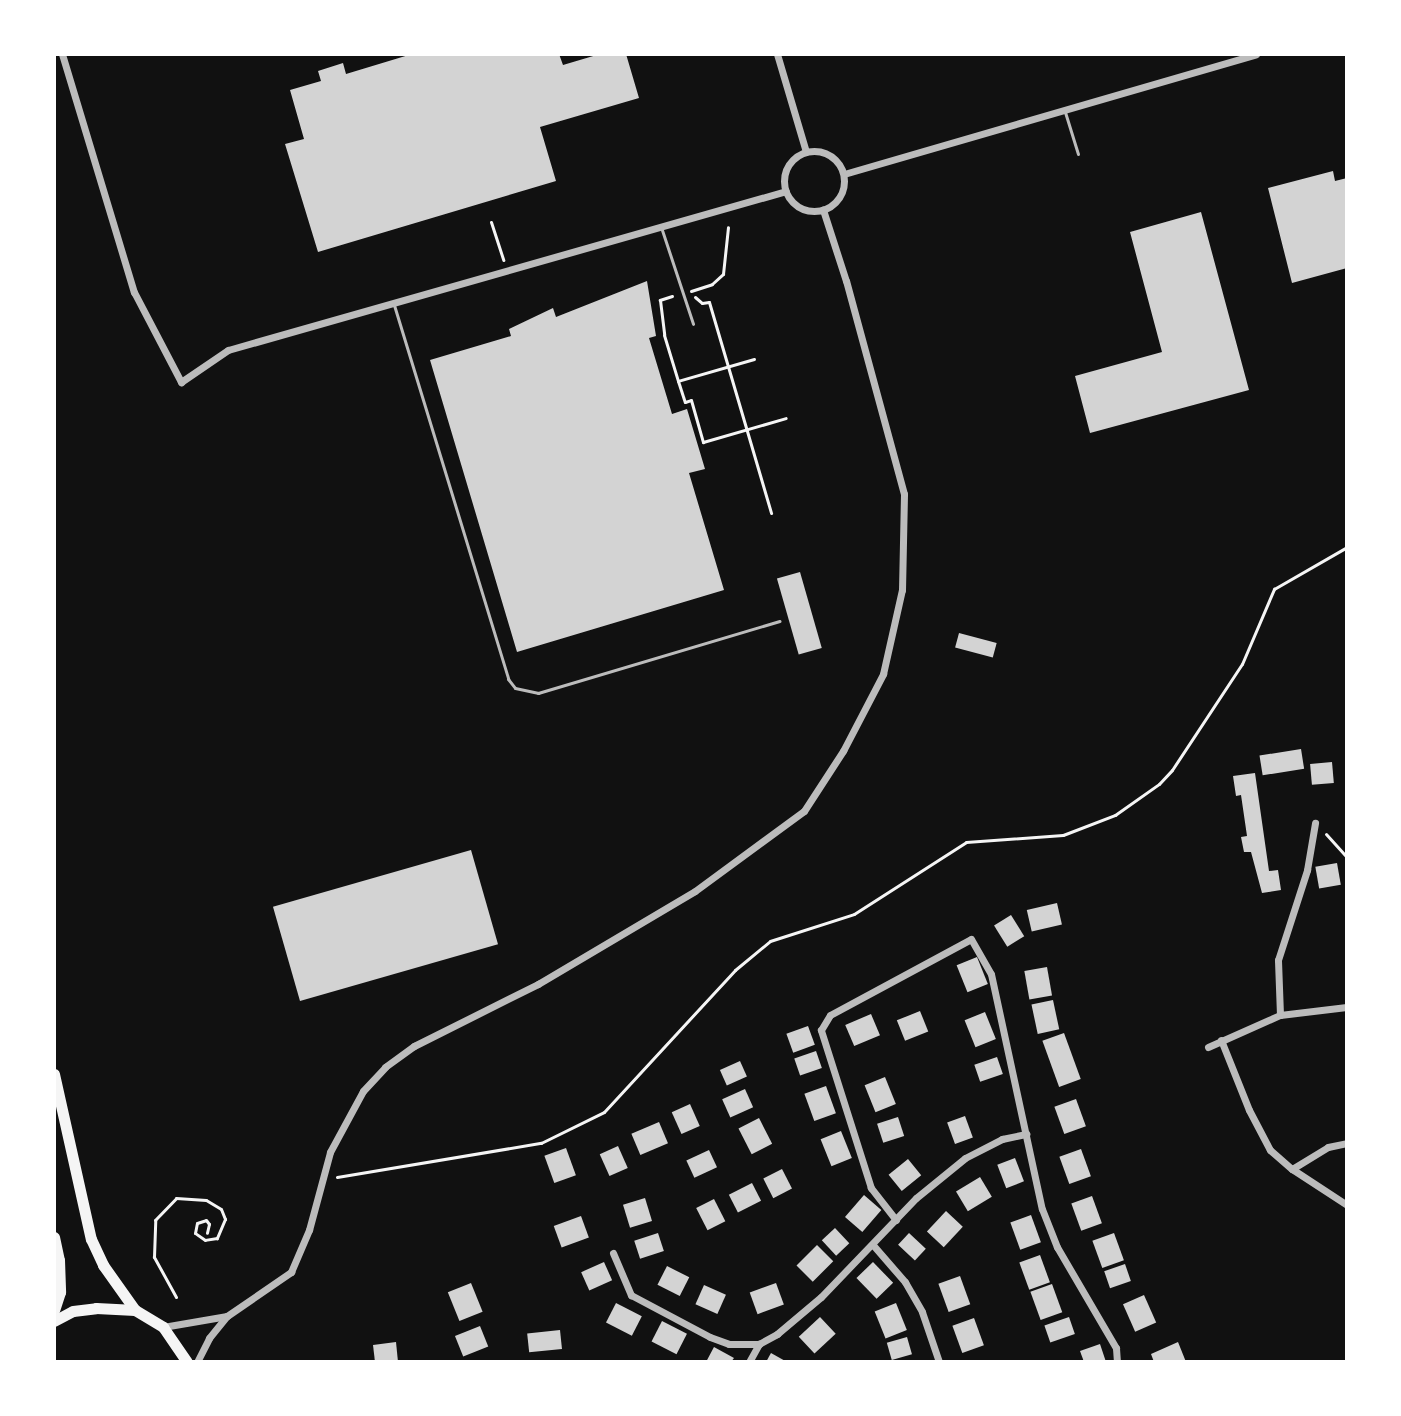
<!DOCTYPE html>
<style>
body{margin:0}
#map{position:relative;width:1401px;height:1416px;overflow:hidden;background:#111;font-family:Quicksand,sans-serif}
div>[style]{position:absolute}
.building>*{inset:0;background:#d3d3d3;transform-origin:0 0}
.path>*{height:3px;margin:-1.5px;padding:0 1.5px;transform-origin:1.5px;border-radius:1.5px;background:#f5f5f5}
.service>*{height:3px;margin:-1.5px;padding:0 1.5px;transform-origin:1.5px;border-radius:1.5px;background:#bcbcbc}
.minor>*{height:7px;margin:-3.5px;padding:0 3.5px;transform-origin:3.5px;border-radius:3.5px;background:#bcbcbc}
.minor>.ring{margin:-3.5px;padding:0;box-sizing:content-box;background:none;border:7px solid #bcbcbc;border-radius:50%}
.trunk>*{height:11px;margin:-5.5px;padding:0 5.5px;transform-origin:5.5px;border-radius:5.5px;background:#f5f5f5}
span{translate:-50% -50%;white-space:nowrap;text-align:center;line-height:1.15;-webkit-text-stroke:7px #fff;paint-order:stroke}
.frame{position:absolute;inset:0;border:56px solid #fff;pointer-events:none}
</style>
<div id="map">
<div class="building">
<i style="clip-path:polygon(412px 54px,559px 54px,563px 65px,600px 54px,626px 54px,639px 98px,540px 127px,556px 181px,318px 252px,285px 144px,304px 139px,290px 90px,321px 81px,318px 71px,343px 63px,346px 74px)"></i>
<i style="clip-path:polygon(1333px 171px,1335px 181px,1347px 178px,1347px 268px,1292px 283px,1268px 188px)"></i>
<i style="clip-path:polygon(1201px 212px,1249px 390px,1090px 433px,1075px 376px,1162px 352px,1130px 232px)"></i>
<i style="clip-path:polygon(647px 281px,656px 336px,649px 338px,672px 414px,687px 409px,705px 469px,689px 473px,724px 590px,517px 652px,430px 360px,511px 336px,509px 329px,553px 308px,556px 317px)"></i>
<i style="left:800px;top:572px;width:79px;height:24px;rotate:74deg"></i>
<i style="left:959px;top:633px;width:39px;height:15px;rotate:15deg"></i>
<i style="left:1301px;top:749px;width:20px;height:42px;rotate:81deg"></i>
<i style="left:1332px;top:762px;width:21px;height:22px;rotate:85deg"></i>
<i style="clip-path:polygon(1255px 773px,1269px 871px,1278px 870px,1281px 890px,1262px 893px,1251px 852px,1244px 852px,1241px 837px,1247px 836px,1241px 795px,1236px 796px,1233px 776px)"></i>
<i style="left:471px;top:850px;width:98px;height:206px;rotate:74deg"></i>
<i style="left:1337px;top:863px;width:22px;height:22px;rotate:80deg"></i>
<i style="left:1057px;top:903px;width:22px;height:31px;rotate:77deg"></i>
<i style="left:1011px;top:915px;width:25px;height:20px;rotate:58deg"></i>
<i style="left:977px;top:957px;width:29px;height:22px;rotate:68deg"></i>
<i style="left:1047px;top:967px;width:29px;height:23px;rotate:80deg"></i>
<i style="left:1053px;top:1000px;width:30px;height:22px;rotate:78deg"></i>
<i style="left:920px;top:1011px;width:22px;height:25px;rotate:68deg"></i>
<i style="left:985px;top:1012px;width:29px;height:22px;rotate:68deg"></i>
<i style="left:871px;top:1014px;width:23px;height:28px;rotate:67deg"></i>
<i style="left:808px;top:1026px;width:20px;height:23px;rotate:70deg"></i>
<i style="left:1064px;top:1033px;width:49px;height:23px;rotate:70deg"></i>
<i style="left:816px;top:1051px;width:18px;height:23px;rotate:71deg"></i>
<i style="left:997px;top:1057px;width:18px;height:24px;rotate:71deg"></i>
<i style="left:740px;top:1061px;width:17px;height:22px;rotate:66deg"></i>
<i style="left:885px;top:1077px;width:29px;height:22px;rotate:68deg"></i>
<i style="left:826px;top:1086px;width:29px;height:23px;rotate:70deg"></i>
<i style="left:745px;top:1089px;width:20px;height:25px;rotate:66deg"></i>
<i style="left:1076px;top:1099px;width:29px;height:23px;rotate:70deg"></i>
<i style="left:690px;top:1104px;width:24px;height:20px;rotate:66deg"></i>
<i style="left:965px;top:1116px;width:23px;height:19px;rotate:70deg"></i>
<i style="left:898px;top:1117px;width:20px;height:22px;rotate:72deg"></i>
<i style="left:759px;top:1118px;width:29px;height:23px;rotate:63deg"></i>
<i style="left:659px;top:1122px;width:23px;height:30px;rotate:67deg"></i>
<i style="left:841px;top:1131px;width:29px;height:22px;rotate:68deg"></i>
<i style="left:618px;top:1146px;width:24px;height:20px;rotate:66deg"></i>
<i style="left:566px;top:1148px;width:29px;height:23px;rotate:70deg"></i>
<i style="left:1081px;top:1149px;width:29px;height:23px;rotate:70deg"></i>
<i style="left:709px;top:1150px;width:19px;height:25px;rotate:65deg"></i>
<i style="left:1015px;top:1158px;width:25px;height:19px;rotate:69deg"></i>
<i style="left:908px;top:1159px;width:21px;height:25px;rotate:51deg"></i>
<i style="left:782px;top:1169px;width:22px;height:21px;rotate:63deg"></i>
<i style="left:980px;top:1177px;width:23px;height:28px;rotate:59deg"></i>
<i style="left:752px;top:1183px;width:20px;height:26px;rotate:63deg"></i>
<i style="left:864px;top:1195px;width:23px;height:29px;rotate:41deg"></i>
<i style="left:1092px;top:1196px;width:29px;height:22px;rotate:70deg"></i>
<i style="left:645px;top:1198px;width:24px;height:23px;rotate:73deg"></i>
<i style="left:714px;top:1199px;width:25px;height:20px;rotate:63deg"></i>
<i style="left:946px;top:1211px;width:23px;height:28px;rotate:43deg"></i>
<i style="left:1031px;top:1215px;width:29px;height:22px;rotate:70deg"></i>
<i style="left:581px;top:1216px;width:23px;height:29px;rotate:70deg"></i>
<i style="left:835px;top:1228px;width:21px;height:18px;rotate:47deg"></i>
<i style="left:658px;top:1233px;width:19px;height:25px;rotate:72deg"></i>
<i style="left:909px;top:1233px;width:23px;height:16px;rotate:43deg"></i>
<i style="left:1114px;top:1233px;width:29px;height:23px;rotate:70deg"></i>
<i style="left:817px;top:1245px;width:23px;height:29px;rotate:45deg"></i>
<i style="left:1040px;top:1255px;width:29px;height:22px;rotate:70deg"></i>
<i style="left:604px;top:1262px;width:20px;height:25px;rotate:66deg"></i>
<i style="left:873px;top:1262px;width:29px;height:23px;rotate:46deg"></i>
<i style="left:1125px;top:1264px;width:18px;height:22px;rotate:71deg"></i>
<i style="left:667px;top:1266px;width:25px;height:21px;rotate:27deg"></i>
<i style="left:960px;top:1276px;width:30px;height:23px;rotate:70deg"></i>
<i style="left:471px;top:1283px;width:31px;height:25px;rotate:68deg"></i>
<i style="left:776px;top:1283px;width:23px;height:28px;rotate:70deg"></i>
<i style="left:1052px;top:1284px;width:30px;height:23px;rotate:70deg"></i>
<i style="left:704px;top:1285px;width:24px;height:21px;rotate:24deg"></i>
<i style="left:1144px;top:1295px;width:30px;height:23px;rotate:66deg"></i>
<i style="left:616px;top:1303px;width:29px;height:22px;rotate:27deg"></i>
<i style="left:896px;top:1303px;width:29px;height:23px;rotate:68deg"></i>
<i style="left:820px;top:1317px;width:23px;height:29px;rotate:47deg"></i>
<i style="left:1069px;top:1317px;width:18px;height:26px;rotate:71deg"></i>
<i style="left:974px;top:1318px;width:29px;height:23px;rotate:70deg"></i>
<i style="left:662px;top:1321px;width:28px;height:23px;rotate:27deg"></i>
<i style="left:480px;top:1326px;width:22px;height:27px;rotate:68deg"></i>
<i style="left:560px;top:1330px;width:19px;height:33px;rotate:84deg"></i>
<i style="left:907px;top:1337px;width:18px;height:21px;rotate:74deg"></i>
<i style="clip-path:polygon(396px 1342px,398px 1362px,375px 1362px,373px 1345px)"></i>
<i style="clip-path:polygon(1178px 1342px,1186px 1362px,1154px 1362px,1151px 1354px)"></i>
<i style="clip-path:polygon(1100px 1344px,1106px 1362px,1084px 1362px,1080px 1351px)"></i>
<i style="clip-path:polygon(714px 1347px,734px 1358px,731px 1362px,706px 1362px)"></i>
<i style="clip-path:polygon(771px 1353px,787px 1362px,766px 1362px)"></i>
</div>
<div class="path">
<i style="left:491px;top:222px;width:40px;rotate:72deg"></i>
<i style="left:691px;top:291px;width:22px;rotate:-18deg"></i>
<i style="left:712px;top:284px;width:15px;rotate:-42deg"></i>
<i style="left:723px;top:274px;width:47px;rotate:-83.9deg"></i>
<i style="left:672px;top:296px;width:13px;rotate:162deg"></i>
<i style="left:660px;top:300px;width:35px;rotate:83deg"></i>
<i style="left:664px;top:335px;width:48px;rotate:73.1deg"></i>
<i style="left:695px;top:297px;width:9px;rotate:41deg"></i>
<i style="left:702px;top:303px;width:7px;rotate:-8deg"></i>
<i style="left:709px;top:302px;width:220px;rotate:73.6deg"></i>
<i style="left:754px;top:359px;width:79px;rotate:163.9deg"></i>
<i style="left:678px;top:381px;width:22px;rotate:72deg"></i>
<i style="left:685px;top:402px;width:6px;rotate:-18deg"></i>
<i style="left:691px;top:400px;width:44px;rotate:74.1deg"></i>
<i style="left:703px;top:442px;width:86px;rotate:-16.1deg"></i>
<i style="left:1326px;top:834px;width:31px;rotate:48deg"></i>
<i style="left:337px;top:1177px;width:207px;rotate:-9.5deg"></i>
<i style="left:541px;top:1143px;width:70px;rotate:-26.2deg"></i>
<i style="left:604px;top:1112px;width:193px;rotate:-47.3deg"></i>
<i style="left:735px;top:970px;width:45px;rotate:-39.6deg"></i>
<i style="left:770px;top:941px;width:88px;rotate:-17.8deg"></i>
<i style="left:854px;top:914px;width:133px;rotate:-32.7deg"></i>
<i style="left:966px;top:842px;width:97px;rotate:-4.1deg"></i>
<i style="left:1063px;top:835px;width:56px;rotate:-21deg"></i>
<i style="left:1115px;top:815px;width:54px;rotate:-35.2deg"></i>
<i style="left:1159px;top:784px;width:19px;rotate:-47deg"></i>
<i style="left:1172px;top:770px;width:127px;rotate:-56.6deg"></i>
<i style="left:1242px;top:664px;width:82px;rotate:-66.9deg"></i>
<i style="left:1274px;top:589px;width:84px;rotate:-29.9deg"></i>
<i style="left:176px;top:1297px;width:46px;rotate:-118.8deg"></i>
<i style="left:154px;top:1257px;width:37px;rotate:-88deg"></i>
<i style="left:155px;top:1220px;width:30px;rotate:-46deg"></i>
<i style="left:176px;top:1198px;width:30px;rotate:4deg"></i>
<i style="left:206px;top:1200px;width:17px;rotate:31deg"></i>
<i style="left:221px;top:1209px;width:11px;rotate:68deg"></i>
<i style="left:225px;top:1219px;width:21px;rotate:113deg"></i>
<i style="left:217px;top:1238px;width:12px;rotate:171deg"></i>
<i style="left:205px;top:1240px;width:12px;rotate:-145deg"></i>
<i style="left:195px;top:1233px;width:10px;rotate:-79deg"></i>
<i style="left:197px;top:1223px;width:9px;rotate:-18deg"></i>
<i style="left:206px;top:1220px;width:5px;rotate:53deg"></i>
<i style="left:209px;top:1224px;width:9px;rotate:103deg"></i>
</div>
<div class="service">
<i style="left:1065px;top:112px;width:44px;rotate:72.8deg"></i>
<i style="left:661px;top:227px;width:102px;rotate:71.7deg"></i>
<i style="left:394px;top:305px;width:391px;rotate:73deg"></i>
<i style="left:508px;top:679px;width:11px;rotate:52deg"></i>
<i style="left:515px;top:688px;width:24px;rotate:12deg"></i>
<i style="left:538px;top:693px;width:252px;rotate:-16.6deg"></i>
</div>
<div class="minor">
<i style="left:62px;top:54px;width:249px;rotate:73.2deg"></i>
<i style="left:134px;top:292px;width:102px;rotate:62.4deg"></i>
<i style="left:181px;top:382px;width:57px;rotate:-34.2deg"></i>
<i style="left:228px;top:350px;width:580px;rotate:-15.9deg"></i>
<i style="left:777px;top:54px;width:102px;rotate:73.5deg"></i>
<i class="ring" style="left:784px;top:151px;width:53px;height:53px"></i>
<i style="left:844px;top:174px;width:429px;rotate:-16.2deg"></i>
<i style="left:1280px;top:1015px;width:55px;rotate:-92.1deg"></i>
<i style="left:1278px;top:960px;width:95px;rotate:-72.1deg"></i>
<i style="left:1307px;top:870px;width:48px;rotate:-80.3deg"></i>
<i style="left:1221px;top:1040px;width:75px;rotate:68.2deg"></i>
<i style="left:1249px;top:1110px;width:45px;rotate:62.3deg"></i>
<i style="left:1270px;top:1150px;width:29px;rotate:41deg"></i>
<i style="left:1292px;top:1169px;width:66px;rotate:33.2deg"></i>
<i style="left:1208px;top:1047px;width:79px;rotate:-24deg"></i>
<i style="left:1280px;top:1015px;width:67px;rotate:-6.8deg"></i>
<i style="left:1292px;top:1169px;width:42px;rotate:-31.4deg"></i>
<i style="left:1328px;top:1147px;width:19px;rotate:-12deg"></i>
<i style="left:896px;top:1220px;width:41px;rotate:-128deg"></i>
<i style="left:871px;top:1188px;width:166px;rotate:-107.6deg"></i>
<i style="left:821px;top:1030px;width:17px;rotate:-59deg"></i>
<i style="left:830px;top:1015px;width:160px;rotate:-28.3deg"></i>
<i style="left:971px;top:939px;width:40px;rotate:60.3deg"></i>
<i style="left:991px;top:974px;width:240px;rotate:77.8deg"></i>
<i style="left:1042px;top:1209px;width:41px;rotate:68.5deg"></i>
<i style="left:1057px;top:1247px;width:117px;rotate:59.7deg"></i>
<i style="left:1116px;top:1348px;width:14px;rotate:86deg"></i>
<i style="left:873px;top:1245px;width:49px;rotate:49.1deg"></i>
<i style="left:905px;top:1282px;width:34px;rotate:60deg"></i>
<i style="left:922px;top:1312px;width:53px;rotate:71.2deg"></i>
<i style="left:613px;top:1253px;width:46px;rotate:66.8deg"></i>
<i style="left:631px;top:1295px;width:89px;rotate:28deg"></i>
<i style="left:710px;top:1337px;width:20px;rotate:20deg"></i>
<i style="left:729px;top:1344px;width:30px"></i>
<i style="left:163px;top:1327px;width:65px;rotate:-9.8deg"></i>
<i style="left:197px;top:1362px;width:27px;rotate:-63deg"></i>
<i style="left:209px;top:1338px;width:28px;rotate:-51deg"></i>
<i style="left:227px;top:1316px;width:78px;rotate:-34.5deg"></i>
<i style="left:291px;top:1272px;width:46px;rotate:-66.8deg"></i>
<i style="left:309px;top:1230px;width:81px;rotate:-74.9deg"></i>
<i style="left:330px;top:1152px;width:69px;rotate:-61.6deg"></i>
<i style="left:363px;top:1091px;width:33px;rotate:-47deg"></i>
<i style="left:385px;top:1067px;width:36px;rotate:-36deg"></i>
<i style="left:414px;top:1046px;width:139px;rotate:-26.6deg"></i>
<i style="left:538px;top:984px;width:182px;rotate:-30.6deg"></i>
<i style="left:695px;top:891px;width:135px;rotate:-36.3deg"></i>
<i style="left:804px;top:811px;width:72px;rotate:-57deg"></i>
<i style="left:843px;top:751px;width:87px;rotate:-62.5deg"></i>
<i style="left:883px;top:674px;width:86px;rotate:-77.3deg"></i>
<i style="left:902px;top:590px;width:96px;rotate:-88.8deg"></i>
<i style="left:904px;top:494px;width:221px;rotate:-105.2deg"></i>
<i style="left:846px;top:281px;width:75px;rotate:-107.9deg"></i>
<i style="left:749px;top:1362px;width:21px;rotate:-61deg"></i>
<i style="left:759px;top:1344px;width:21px;rotate:-29deg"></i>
<i style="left:777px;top:1334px;width:57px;rotate:-40.1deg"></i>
<i style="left:821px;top:1297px;width:137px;rotate:-46.2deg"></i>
<i style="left:916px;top:1198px;width:63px;rotate:-39.2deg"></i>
<i style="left:965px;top:1158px;width:42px;rotate:-27.2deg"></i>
<i style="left:1002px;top:1139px;width:25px;rotate:-12deg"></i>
</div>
<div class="trunk">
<i style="left:54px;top:1074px;width:169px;rotate:77.4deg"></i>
<i style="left:91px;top:1239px;width:29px;rotate:65deg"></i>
<i style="left:103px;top:1265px;width:55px;rotate:54.6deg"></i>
<i style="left:54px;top:1237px;width:24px;rotate:78deg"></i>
<i style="left:59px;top:1260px;width:32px;rotate:88deg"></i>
<i style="left:60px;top:1292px;width:19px;rotate:108deg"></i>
<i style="left:54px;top:1321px;width:21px;rotate:-28deg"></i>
<i style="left:73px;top:1311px;width:23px;rotate:-7deg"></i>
<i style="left:96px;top:1308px;width:39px;rotate:3deg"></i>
<i style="left:135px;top:1310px;width:33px;rotate:31deg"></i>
<i style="left:163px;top:1327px;width:42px;rotate:55.6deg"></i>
</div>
<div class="frame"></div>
</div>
